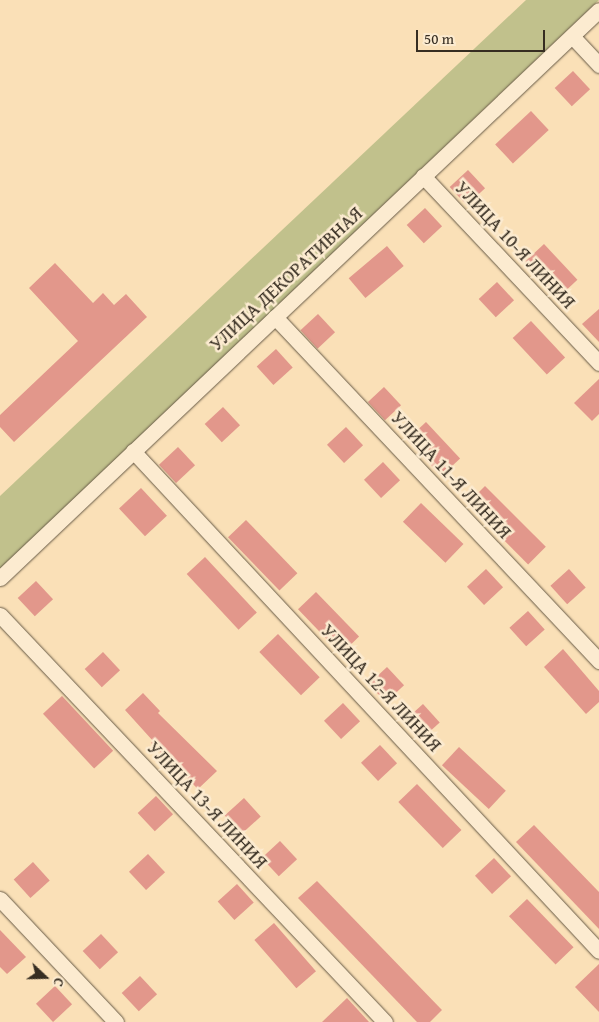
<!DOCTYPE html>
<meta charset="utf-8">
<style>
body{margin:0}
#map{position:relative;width:599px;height:1022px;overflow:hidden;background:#fae0b7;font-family:"Gentium Book Plus",serif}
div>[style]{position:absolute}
.green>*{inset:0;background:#c1c18c}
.building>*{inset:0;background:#e2978b;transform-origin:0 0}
.roads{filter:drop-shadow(0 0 1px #675a46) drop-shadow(0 0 1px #675a46)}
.minor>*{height:15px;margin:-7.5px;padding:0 7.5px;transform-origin:7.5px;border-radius:7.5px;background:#fcebd0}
span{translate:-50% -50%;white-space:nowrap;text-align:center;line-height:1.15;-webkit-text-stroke:5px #fcebd0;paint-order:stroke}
.street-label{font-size:19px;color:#362d21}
.north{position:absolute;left:20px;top:952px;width:50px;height:50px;-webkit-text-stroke:4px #fcebd0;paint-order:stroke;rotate:111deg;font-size:14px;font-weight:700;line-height:20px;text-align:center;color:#362d21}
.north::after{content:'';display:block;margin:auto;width:18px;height:22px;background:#362d21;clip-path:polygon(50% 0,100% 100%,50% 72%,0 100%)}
.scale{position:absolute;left:416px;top:30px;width:129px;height:22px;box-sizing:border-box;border:2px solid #362d21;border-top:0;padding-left:6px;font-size:15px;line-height:18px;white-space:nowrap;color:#362d21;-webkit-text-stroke:4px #fcebd0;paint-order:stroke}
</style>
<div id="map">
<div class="green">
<i style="clip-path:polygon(526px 0,599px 0,0 569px,0 496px)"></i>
</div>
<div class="building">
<i style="left:573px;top:71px;width:25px;height:25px;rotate:47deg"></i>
<i style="left:531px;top:111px;width:26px;height:49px;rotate:47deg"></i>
<i style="left:468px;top:170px;width:25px;height:25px;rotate:47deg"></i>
<i style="left:425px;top:208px;width:25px;height:25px;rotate:47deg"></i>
<i style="left:544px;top:244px;width:49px;height:26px;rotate:47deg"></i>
<i style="left:387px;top:246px;width:26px;height:50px;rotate:50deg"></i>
<i style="clip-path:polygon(55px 263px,93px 303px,103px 293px,114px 305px,126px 294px,147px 317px,14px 442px,0 427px,0 415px,78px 341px,29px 288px)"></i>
<i style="left:497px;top:282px;width:25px;height:25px;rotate:47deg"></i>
<i style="clip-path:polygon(599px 309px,599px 342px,582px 324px)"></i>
<i style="left:318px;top:314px;width:25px;height:24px;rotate:47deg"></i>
<i style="left:531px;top:321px;width:50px;height:25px;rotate:47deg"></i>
<i style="left:276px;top:349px;width:25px;height:26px;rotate:48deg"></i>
<i style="clip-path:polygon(599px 379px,599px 414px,592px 421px,574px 403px)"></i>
<i style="left:384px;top:387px;width:25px;height:22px;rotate:47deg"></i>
<i style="left:223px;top:407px;width:25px;height:25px;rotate:47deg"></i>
<i style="left:426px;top:422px;width:50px;height:26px;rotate:47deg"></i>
<i style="left:346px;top:427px;width:25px;height:26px;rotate:47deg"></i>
<i style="left:178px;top:447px;width:25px;height:26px;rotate:47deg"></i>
<i style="left:383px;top:462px;width:25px;height:26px;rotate:47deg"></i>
<i style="left:485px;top:486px;width:86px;height:25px;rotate:45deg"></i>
<i style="left:141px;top:488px;width:38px;height:30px;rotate:47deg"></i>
<i style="left:421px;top:503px;width:59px;height:26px;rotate:44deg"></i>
<i style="left:246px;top:520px;width:74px;height:25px;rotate:46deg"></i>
<i style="left:205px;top:557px;width:76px;height:25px;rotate:47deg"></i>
<i style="left:486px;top:569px;width:25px;height:26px;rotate:47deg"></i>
<i style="left:569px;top:569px;width:25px;height:25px;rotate:48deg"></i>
<i style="left:36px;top:581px;width:25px;height:25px;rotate:47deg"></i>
<i style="left:316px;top:592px;width:62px;height:25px;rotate:46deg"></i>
<i style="left:528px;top:611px;width:25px;height:25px;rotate:48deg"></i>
<i style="left:278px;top:634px;width:60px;height:26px;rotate:46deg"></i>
<i style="clip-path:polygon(563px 649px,599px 691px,599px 702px,586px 714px,544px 667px)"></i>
<i style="left:103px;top:652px;width:25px;height:25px;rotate:47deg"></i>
<i style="left:387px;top:667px;width:25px;height:25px;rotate:47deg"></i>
<i style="clip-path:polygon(143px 693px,160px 711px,158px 713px,217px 771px,198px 789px,151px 743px,153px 741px,125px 710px)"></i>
<i style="left:62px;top:696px;width:75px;height:26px;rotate:47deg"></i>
<i style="left:343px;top:703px;width:25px;height:26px;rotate:47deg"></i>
<i style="left:423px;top:704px;width:25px;height:25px;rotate:48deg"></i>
<i style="left:380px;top:745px;width:25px;height:26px;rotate:47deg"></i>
<i style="left:459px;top:747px;width:64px;height:25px;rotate:43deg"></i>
<i style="left:417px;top:784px;width:64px;height:26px;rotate:46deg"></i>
<i style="left:156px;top:796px;width:25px;height:25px;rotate:47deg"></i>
<i style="left:244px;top:798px;width:25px;height:26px;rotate:48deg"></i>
<i style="clip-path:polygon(534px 825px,599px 892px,599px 929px,516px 842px)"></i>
<i style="left:280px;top:841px;width:25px;height:25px;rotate:47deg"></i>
<i style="left:148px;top:854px;width:25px;height:26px;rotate:47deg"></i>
<i style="left:494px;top:858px;width:25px;height:26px;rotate:47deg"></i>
<i style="left:33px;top:862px;width:25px;height:26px;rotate:48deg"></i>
<i style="clip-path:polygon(317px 881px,442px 1010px,430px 1022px,417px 1022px,298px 898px)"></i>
<i style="left:237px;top:884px;width:25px;height:26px;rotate:48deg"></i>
<i style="left:527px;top:899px;width:67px;height:25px;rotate:46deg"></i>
<i style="left:274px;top:923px;width:64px;height:26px;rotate:49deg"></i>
<i style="clip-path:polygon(0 930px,26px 957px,7px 974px,0 967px)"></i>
<i style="left:101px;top:934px;width:25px;height:25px;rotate:47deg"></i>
<i style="clip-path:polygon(599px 964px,599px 1012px,575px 987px)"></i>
<i style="left:140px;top:976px;width:25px;height:25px;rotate:47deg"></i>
<i style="left:55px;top:986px;width:25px;height:26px;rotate:47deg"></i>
<i style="clip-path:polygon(347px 998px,369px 1022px,322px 1022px)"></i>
</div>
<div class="roads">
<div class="minor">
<i style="left:572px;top:36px;width:40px;rotate:47deg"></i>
<i style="left:423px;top:176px;width:257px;rotate:46.7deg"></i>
<i style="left:275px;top:317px;width:473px;rotate:46.7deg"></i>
<i style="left:133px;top:451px;width:683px;rotate:47.02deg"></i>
<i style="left:0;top:578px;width:825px;rotate:-43.48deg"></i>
<i style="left:0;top:615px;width:560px;rotate:46.59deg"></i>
<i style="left:0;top:899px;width:169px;rotate:46.7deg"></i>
</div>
</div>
<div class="street-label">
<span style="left:515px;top:245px;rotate:47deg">УЛИЦА 10-Я ЛИНИЯ</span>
<span style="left:286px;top:279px;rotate:-43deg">УЛИЦА ДЕКОРАТИВНАЯ</span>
<span style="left:451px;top:475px;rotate:47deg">УЛИЦА 11-Я ЛИНИЯ</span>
<span style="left:381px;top:688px;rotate:47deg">УЛИЦА 12-Я ЛИНИЯ</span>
<span style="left:207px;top:805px;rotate:47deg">УЛИЦА 13-Я ЛИНИЯ</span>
</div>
<div class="north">С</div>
<div class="scale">50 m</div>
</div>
